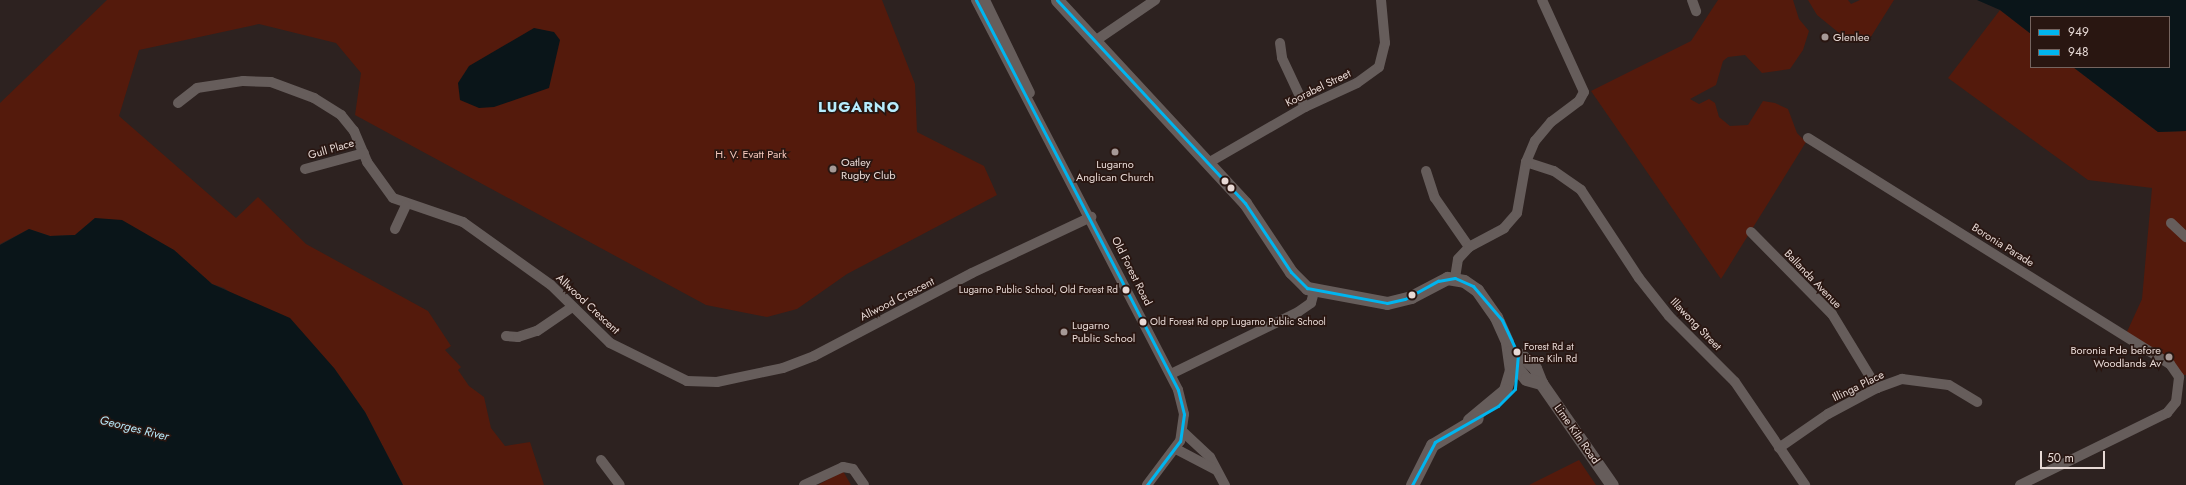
<!DOCTYPE html>
<style>
body{margin:0}
#map{position:relative;width:2186px;height:485px;overflow:hidden;background:#2d2220;font-family:Jost,sans-serif}
div>[style]{position:absolute}
.green>*{inset:0;background:#541a0c}
.water>*{inset:0;background:#0a1519}
.minor>*{height:10px;margin:-5px;padding:0 5px;transform-origin:5px;border-radius:5px;background:#665d5b}
.tertiary>*{height:13px;margin:-6.5px;padding:0 6.5px;transform-origin:6.5px;border-radius:6.5px;background:#665d5b}
.bus-1>*{height:3px;margin:-1.5px;padding:0 1.5px;transform-origin:1.5px;border-radius:1.5px;background:#00b5ef}
.bus-2>*{height:3px;margin:-1.5px;padding:0 1.5px;transform-origin:1.5px;border-radius:1.5px;background:#00b5ef}
.dots>*{width:11px;height:11px;translate:-50% -50%;box-sizing:border-box;border:2px solid #291611;border-radius:50%}
span{translate:-50% -50%;white-space:nowrap;text-align:center;line-height:1.15;-webkit-text-stroke:3.5px #291611;paint-order:stroke}
.bus-label{font-size:10px;color:#e7d9d5}
.right{translate:-100% -50%;text-align:right}
.left{translate:0 -50%;text-align:left}
.poi-label{font-size:11px;color:#e7d9d5}
.street-label{font-size:11px;color:#e7d9d5}
.park-label{font-size:11px;color:#f4c7bb}
.water-label{font-size:12px;color:#b5e6f6;font-style:italic}
.district-label{font-size:15px;color:#b6ecfe;font-weight:700;letter-spacing:1px}
.legend{position:absolute;left:2030px;top:16px;width:140px;height:52px;box-sizing:border-box;background:#291611;border:1px solid #75645f;margin:0;padding:5px 7px;list-style:none;font-size:12px;color:#e7d9d5}
.legend li{display:flex;align-items:center;gap:8px;height:20px}
.legend b{width:20px;border:1px solid #75645f}
.scale{position:absolute;left:2040px;top:451px;width:65px;height:18px;box-sizing:border-box;border:2px solid #e7d9d5;border-top:0;padding-left:5px;font-size:12px;line-height:14px;white-space:nowrap;color:#e7d9d5;-webkit-text-stroke:3px #291611;paint-order:stroke}
</style>
<div id="map">
<div class="green">
<i style="clip-path:polygon(107px 0,882px 0,915px 84px,917px 132px,984px 166px,997px 195px,847px 274px,797px 309px,767px 317px,706px 305px,355px 115px,361px 73px,336px 43px,259px 24px,139px 50px,119px 116px,236px 218px,258px 197px,306px 244px,428px 311px,451px 346px,445px 350px,461px 367px,458px 370px,469px 386px,484px 397px,491px 428px,505px 446px,530px 442px,544px 485px,403px 485px,365px 412px,334px 368px,224px 288px,212px 284px,174px 250px,95px 218px,75px 235px,50px 236px,29px 229px,0 244px,0 103px)"></i>
<i style="clip-path:polygon(1718px 0,1793px 0,1799px 19px,1809px 31px,1803px 50px,1790px 69px,1762px 73px,1745px 55px,1728px 57px,1723px 61px,1716px 85px,1690px 99px,1699px 104px,1709px 99px,1715px 103px,1719px 117px,1730px 126px,1748px 125px,1763px 101px,1775px 103px,1788px 109px,1797px 133px,1806px 142px,1721px 279px,1591px 91px,1691px 41px)"></i>
<i style="clip-path:polygon(1808px 0,1848px 0,1851px 4px,1860px 0,1894px 0,1867px 43px,1844px 37px,1817px 15px)"></i>
<i style="clip-path:polygon(2000px 10px,2031px 34px,2031px 67px,2073px 67px,2158px 132px,2186px 131px,2186px 375px,2180px 375px,2126px 334px,2142px 299px,2152px 188px,2088px 180px,1948px 78px)"></i>
<i style="clip-path:polygon(1579px 460px,1596px 485px,1529px 485px)"></i>
<i style="clip-path:polygon(843px 471px,851px 485px,818px 485px)"></i>
</div>
<div class="water">
<i style="clip-path:polygon(1977px 0,2186px 0,2186px 131px,2158px 132px,2073px 67px,2169px 67px,2169px 17px,2031px 17px,2031px 34px,2000px 10px)"></i>
<i style="clip-path:polygon(534px 28px,554px 32px,560px 40px,549px 88px,494px 107px,479px 108px,460px 100px,458px 83px,469px 66px)"></i>
<i style="clip-path:polygon(95px 218px,122px 220px,174px 250px,212px 284px,290px 318px,334px 368px,365px 412px,403px 485px,0 485px,0 245px,29px 229px,50px 236px,75px 235px)"></i>
</div>
<div class="minor">
<i style="left:976px;top:0;width:439px;rotate:62.6deg"></i>
<i style="left:1178px;top:390px;width:25px;rotate:76deg"></i>
<i style="left:1184px;top:414px;width:27px;rotate:98deg"></i>
<i style="left:1180px;top:441px;width:55px;rotate:126.9deg"></i>
<i style="left:985px;top:0;width:103px;rotate:64.2deg"></i>
<i style="left:1692px;top:0;width:12px;rotate:70deg"></i>
<i style="left:1095px;top:41px;width:73px;rotate:-34.3deg"></i>
<i style="left:1280px;top:43px;width:15px;rotate:82deg"></i>
<i style="left:1282px;top:58px;width:54px;rotate:64.9deg"></i>
<i style="left:178px;top:103px;width:24px;rotate:-38deg"></i>
<i style="left:197px;top:88px;width:47px;rotate:-8.7deg"></i>
<i style="left:243px;top:81px;width:28px;rotate:2deg"></i>
<i style="left:271px;top:82px;width:46px;rotate:20.4deg"></i>
<i style="left:314px;top:98px;width:32px;rotate:32deg"></i>
<i style="left:341px;top:115px;width:21px;rotate:51deg"></i>
<i style="left:354px;top:131px;width:34px;rotate:67deg"></i>
<i style="left:367px;top:162px;width:44px;rotate:54.2deg"></i>
<i style="left:393px;top:198px;width:74px;rotate:18.9deg"></i>
<i style="left:463px;top:222px;width:108px;rotate:35.6deg"></i>
<i style="left:551px;top:285px;width:83px;rotate:44.5deg"></i>
<i style="left:610px;top:343px;width:86px;rotate:26.3deg"></i>
<i style="left:687px;top:381px;width:30px;rotate:2deg"></i>
<i style="left:717px;top:382px;width:67px;rotate:-12deg"></i>
<i style="left:783px;top:368px;width:33px;rotate:-21deg"></i>
<i style="left:814px;top:356px;width:178px;rotate:-27.7deg"></i>
<i style="left:972px;top:273px;width:132px;rotate:-25.2deg"></i>
<i style="left:1808px;top:138px;width:427px;rotate:32deg"></i>
<i style="left:2170px;top:364px;width:16px;rotate:55deg"></i>
<i style="left:1526px;top:162px;width:29px;rotate:18deg"></i>
<i style="left:1554px;top:171px;width:33px;rotate:35deg"></i>
<i style="left:1581px;top:190px;width:105px;rotate:56.6deg"></i>
<i style="left:1639px;top:278px;width:48px;rotate:51.7deg"></i>
<i style="left:1669px;top:316px;width:93px;rotate:45deg"></i>
<i style="left:1735px;top:382px;width:125px;rotate:55.8deg"></i>
<i style="left:1208px;top:163px;width:112px;rotate:-30deg"></i>
<i style="left:1305px;top:107px;width:57px;rotate:-24.8deg"></i>
<i style="left:1357px;top:83px;width:27px;rotate:-36deg"></i>
<i style="left:1379px;top:67px;width:25px;rotate:-76deg"></i>
<i style="left:1385px;top:43px;width:43px;rotate:-95.3deg"></i>
<i style="left:305px;top:169px;width:61px;rotate:-15.2deg"></i>
<i style="left:1426px;top:171px;width:28px;rotate:72deg"></i>
<i style="left:1435px;top:198px;width:60px;rotate:55.2deg"></i>
<i style="left:2171px;top:223px;width:21px;rotate:43deg"></i>
<i style="left:395px;top:229px;width:26px;rotate:-65deg"></i>
<i style="left:1751px;top:232px;width:115px;rotate:45.4deg"></i>
<i style="left:1832px;top:314px;width:87px;rotate:58.7deg"></i>
<i style="left:1455px;top:278px;width:19px;rotate:-81deg"></i>
<i style="left:1458px;top:259px;width:16px;rotate:-47deg"></i>
<i style="left:1469px;top:247px;width:40px;rotate:-28deg"></i>
<i style="left:1504px;top:228px;width:20px;rotate:-49deg"></i>
<i style="left:1517px;top:213px;width:52px;rotate:-80deg"></i>
<i style="left:1526px;top:162px;width:23px;rotate:-67deg"></i>
<i style="left:1535px;top:141px;width:25px;rotate:-50deg"></i>
<i style="left:1551px;top:122px;width:35px;rotate:-37deg"></i>
<i style="left:1579px;top:101px;width:10px;rotate:-61deg"></i>
<i style="left:1584px;top:92px;width:101px;rotate:-114.5deg"></i>
<i style="left:506px;top:336px;width:12px;rotate:5deg"></i>
<i style="left:518px;top:337px;width:20px;rotate:-18deg"></i>
<i style="left:537px;top:331px;width:42px;rotate:-34.4deg"></i>
<i style="left:1171px;top:374px;width:141px;rotate:-26deg"></i>
<i style="left:1298px;top:312px;width:16px;rotate:-35deg"></i>
<i style="left:1311px;top:303px;width:11px;rotate:-75deg"></i>
<i style="left:1182px;top:431px;width:38px;rotate:43deg"></i>
<i style="left:1210px;top:457px;width:32px;rotate:62deg"></i>
<i style="left:1779px;top:448px;width:60px;rotate:-34.8deg"></i>
<i style="left:1828px;top:414px;width:55px;rotate:-28deg"></i>
<i style="left:1877px;top:388px;width:27px;rotate:-20deg"></i>
<i style="left:1902px;top:379px;width:47px;rotate:7.3deg"></i>
<i style="left:1949px;top:385px;width:33px;rotate:31deg"></i>
<i style="left:1176px;top:449px;width:45px;rotate:27.7deg"></i>
<i style="left:601px;top:460px;width:31px;rotate:53deg"></i>
<i style="left:804px;top:485px;width:43px;rotate:-24.8deg"></i>
<i style="left:843px;top:467px;width:10px;rotate:11deg"></i>
<i style="left:853px;top:469px;width:19px;rotate:55deg"></i>
<i style="left:2020px;top:485px;width:164px;rotate:-26.1deg"></i>
<i style="left:2167px;top:413px;width:14px;rotate:-51deg"></i>
<i style="left:2176px;top:402px;width:25px;rotate:-83deg"></i>
</div>
<div class="tertiary">
<i style="left:1057px;top:0;width:277px;rotate:47.2deg"></i>
<i style="left:1245px;top:203px;width:83px;rotate:56.3deg"></i>
<i style="left:1291px;top:272px;width:23px;rotate:45deg"></i>
<i style="left:1307px;top:288px;width:81px;rotate:10.6deg"></i>
<i style="left:1387px;top:303px;width:25px;rotate:-14deg"></i>
<i style="left:1411px;top:297px;width:41px;rotate:-27.8deg"></i>
<i style="left:1447px;top:278px;width:17px;rotate:10deg"></i>
<i style="left:1464px;top:281px;width:16px;rotate:35deg"></i>
<i style="left:1477px;top:290px;width:33px;rotate:55deg"></i>
<i style="left:1496px;top:317px;width:27px;rotate:66deg"></i>
<i style="left:1507px;top:342px;width:28px;rotate:82deg"></i>
<i style="left:1511px;top:370px;width:21px;rotate:107deg"></i>
<i style="left:1505px;top:390px;width:47px;rotate:140.2deg"></i>
<i style="left:1510px;top:352px;width:11px;rotate:15deg"></i>
<i style="left:1521px;top:355px;width:19px;rotate:43deg"></i>
<i style="left:1535px;top:368px;width:16px;rotate:68deg"></i>
<i style="left:1541px;top:383px;width:124px;rotate:55.2deg"></i>
<i style="left:1511px;top:361px;width:23px;rotate:50deg"></i>
<i style="left:1526px;top:379px;width:16px;rotate:15deg"></i>
<i style="left:1412px;top:485px;width:45px;rotate:-63.4deg"></i>
<i style="left:1432px;top:445px;width:52px;rotate:-31deg"></i>
</div>
<div class="bus-1">
<i style="left:1057px;top:0;width:277px;rotate:47.2deg"></i>
<i style="left:1245px;top:203px;width:83px;rotate:56.3deg"></i>
<i style="left:1291px;top:272px;width:23px;rotate:45deg"></i>
<i style="left:1307px;top:288px;width:81px;rotate:10.6deg"></i>
<i style="left:1387px;top:303px;width:18px;rotate:-13deg"></i>
<i style="left:1405px;top:299px;width:38px;rotate:-29deg"></i>
<i style="left:1438px;top:281px;width:17px;rotate:-10deg"></i>
<i style="left:1455px;top:278px;width:20px;rotate:24deg"></i>
<i style="left:1473px;top:286px;width:45px;rotate:49.5deg"></i>
<i style="left:1502px;top:320px;width:38px;rotate:65deg"></i>
<i style="left:1518px;top:354px;width:35px;rotate:95deg"></i>
<i style="left:1515px;top:389px;width:24px;rotate:135deg"></i>
<i style="left:1498px;top:406px;width:73px;rotate:150.3deg"></i>
<i style="left:1435px;top:442px;width:49px;rotate:118.1deg"></i>
</div>
<div class="bus-2">
<i style="left:976px;top:0;width:439px;rotate:62.6deg"></i>
<i style="left:1178px;top:390px;width:25px;rotate:76deg"></i>
<i style="left:1184px;top:414px;width:27px;rotate:98deg"></i>
<i style="left:1180px;top:441px;width:55px;rotate:126.9deg"></i>
</div>
<div class="dots">
<i style="left:1825px;top:37px;background:#a69996"></i>
<i style="left:1115px;top:152px;background:#a69996"></i>
<i style="left:833px;top:169px;background:#a69996"></i>
<i style="left:1225px;top:181px;background:#e7d9d5"></i>
<i style="left:1231px;top:188px;background:#e7d9d5"></i>
<i style="left:1126px;top:290px;background:#e7d9d5"></i>
<i style="left:1412px;top:295px;background:#e7d9d5"></i>
<i style="left:1143px;top:322px;background:#e7d9d5"></i>
<i style="left:1064px;top:332px;background:#a69996"></i>
<i style="left:1517px;top:352px;background:#e7d9d5"></i>
<i style="left:2169px;top:357px;background:#a69996"></i>
</div>
<div class="bus-label">
<span class="right" style="left:1118px;top:290px">Lugarno Public School, Old Forest Rd</span>
<span class="left" style="left:1150px;top:322px">Old Forest Rd opp Lugarno Public School</span>
<span class="left" style="left:1524px;top:352px">Forest Rd at<br>Lime Kiln Rd</span>
</div>
<div class="poi-label">
<span class="left" style="left:1833px;top:37px">Glenlee</span>
<span class="left" style="left:841px;top:169px">Oatley<br>Rugby Club</span>
<span style="left:1115px;top:171px">Lugarno<br>Anglican Church</span>
<span class="left" style="left:1072px;top:332px">Lugarno<br>Public School</span>
<span class="right" style="left:2161px;top:357px">Boronia Pde before<br>Woodlands Av</span>
</div>
<div class="street-label">
<span style="left:1318px;top:88px;rotate:-26deg">Koorabel Street</span>
<span style="left:331px;top:149px;rotate:-16deg">Gull Place</span>
<span style="left:2003px;top:245px;rotate:32deg">Boronia Parade</span>
<span style="left:1132px;top:271px;rotate:63deg">Old Forest Road</span>
<span style="left:1813px;top:279px;rotate:46deg">Ballanda Avenue</span>
<span style="left:897px;top:299px;rotate:-27deg">Allwood Crescent</span>
<span style="left:588px;top:304px;rotate:43deg">Allwood Crescent</span>
<span style="left:1696px;top:324px;rotate:46deg">Illawong Street</span>
<span style="left:1858px;top:386px;rotate:-26deg">Illinga Place</span>
<span style="left:1577px;top:434px;rotate:55deg">Lime Kiln Road</span>
</div>
<div class="park-label">
<span style="left:751px;top:154px">H. V. Evatt Park</span>
</div>
<div class="water-label">
<span style="left:134px;top:429px;rotate:14deg">Georges River</span>
</div>
<div class="district-label">
<span style="left:859px;top:108px">LUGARNO</span>
</div>
<ul class="legend">
<li><b style="height:5px;background:#00b5ef"></b>949</li>
<li><b style="height:5px;background:#00b5ef"></b>948</li>
</ul>
<div class="scale">50 m</div>
</div>
